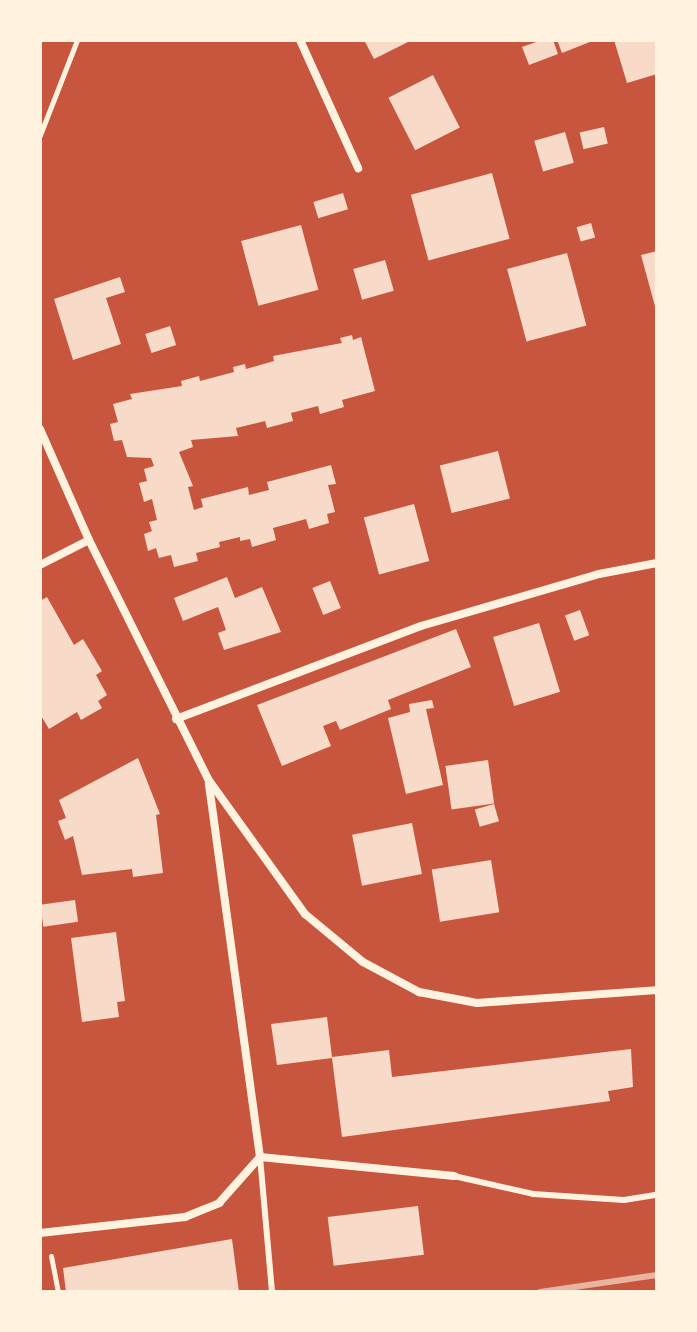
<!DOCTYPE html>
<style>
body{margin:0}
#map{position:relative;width:697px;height:1332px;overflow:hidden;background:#c8553d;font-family:Mulish,sans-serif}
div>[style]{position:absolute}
.building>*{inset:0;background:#f7dbc8;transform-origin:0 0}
.path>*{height:5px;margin:-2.5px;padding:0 2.5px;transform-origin:2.5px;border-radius:2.5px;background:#fff3e0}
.service>*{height:6px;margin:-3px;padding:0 3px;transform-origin:3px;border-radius:3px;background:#fff3e0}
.minor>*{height:8px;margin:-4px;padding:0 4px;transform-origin:4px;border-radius:4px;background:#fff3e0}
.rail>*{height:6px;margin:-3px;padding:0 3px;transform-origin:3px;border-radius:3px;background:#e9b49f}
span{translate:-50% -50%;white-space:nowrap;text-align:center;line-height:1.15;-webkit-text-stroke:8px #fff3e0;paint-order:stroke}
.frame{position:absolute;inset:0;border:42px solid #fff3e0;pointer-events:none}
</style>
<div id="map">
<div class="building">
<i style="clip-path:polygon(364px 40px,412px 40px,374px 59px)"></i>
<i style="clip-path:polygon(542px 40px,553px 40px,558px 54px,529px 65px,522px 47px)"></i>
<i style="clip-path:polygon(557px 40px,595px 40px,562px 53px)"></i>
<i style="clip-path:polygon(614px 40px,657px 40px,657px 74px,627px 83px)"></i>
<i style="left:433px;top:75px;width:59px;height:50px;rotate:63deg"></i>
<i style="left:604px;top:127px;width:17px;height:25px;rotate:77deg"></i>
<i style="left:565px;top:132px;width:32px;height:32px;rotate:74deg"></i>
<i style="left:492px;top:173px;width:68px;height:84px;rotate:75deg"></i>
<i style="left:343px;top:193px;width:17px;height:31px;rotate:73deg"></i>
<i style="left:591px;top:223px;width:15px;height:15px;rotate:74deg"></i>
<i style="left:301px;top:225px;width:67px;height:62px;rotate:75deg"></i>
<i style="clip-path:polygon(657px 251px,657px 310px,656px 310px,641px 255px)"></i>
<i style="left:567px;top:253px;width:75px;height:62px;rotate:75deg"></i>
<i style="left:385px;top:260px;width:32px;height:33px;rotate:74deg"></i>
<i style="clip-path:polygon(120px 277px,125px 292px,106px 298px,121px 344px,73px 360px,54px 299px)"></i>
<i style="left:170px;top:326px;width:20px;height:26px;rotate:72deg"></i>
<i style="clip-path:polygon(352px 335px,353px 340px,361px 337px,375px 391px,342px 400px,344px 407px,320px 414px,318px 406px,291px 413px,293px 421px,267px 428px,265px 421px,236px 428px,238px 436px,191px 440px,193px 447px,179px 452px,193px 486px,188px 487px,194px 510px,203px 507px,201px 499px,248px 487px,249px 495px,269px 490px,267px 482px,331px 465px,336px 484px,328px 485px,335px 512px,327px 514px,329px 523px,309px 529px,306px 519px,273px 528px,276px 540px,252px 547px,250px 539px,240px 541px,240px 537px,219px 542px,220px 547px,196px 553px,198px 561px,174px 567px,171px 555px,159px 558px,156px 548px,148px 551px,144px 534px,152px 531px,149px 522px,157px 520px,152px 499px,144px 502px,139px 483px,147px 481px,144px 469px,154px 466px,151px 458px,127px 457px,122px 440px,114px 441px,110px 424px,118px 422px,113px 404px,132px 399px,130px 394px,182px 386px,181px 381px,199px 376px,200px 381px,234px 372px,233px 367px,245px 364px,246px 369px,274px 361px,273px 356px,342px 343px,340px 338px)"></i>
<i style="left:498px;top:451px;width:49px;height:60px;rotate:76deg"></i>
<i style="left:414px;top:504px;width:59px;height:52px;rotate:75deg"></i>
<i style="clip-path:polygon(227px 577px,235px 598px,262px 587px,281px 632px,224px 650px,218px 633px,226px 630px,218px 607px,183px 621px,174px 598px)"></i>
<i style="left:330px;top:581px;width:29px;height:19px;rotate:68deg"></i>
<i style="clip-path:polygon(47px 597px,74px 645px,83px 639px,102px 671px,96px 675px,107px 695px,98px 701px,102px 708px,81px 720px,77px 712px,49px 729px,40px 714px,40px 601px)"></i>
<i style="left:580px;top:610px;width:27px;height:16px;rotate:70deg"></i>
<i style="left:539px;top:623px;width:72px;height:48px;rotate:73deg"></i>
<i style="clip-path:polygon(456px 629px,471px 667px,388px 700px,391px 709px,340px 730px,336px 721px,323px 726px,331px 746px,282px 766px,257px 705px)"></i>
<i style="clip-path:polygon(432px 700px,434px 708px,426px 709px,443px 785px,406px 794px,388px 718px,410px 712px,409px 704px)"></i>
<i style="clip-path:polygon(138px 758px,160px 814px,156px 815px,163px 873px,133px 877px,132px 869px,82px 875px,73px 836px,65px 840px,58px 821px,66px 818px,59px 800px)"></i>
<i style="left:488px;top:760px;width:44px;height:43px;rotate:82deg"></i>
<i style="left:494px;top:804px;width:18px;height:20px;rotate:74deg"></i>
<i style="left:412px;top:823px;width:52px;height:61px;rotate:79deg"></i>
<i style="left:491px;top:860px;width:53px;height:60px;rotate:81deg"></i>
<i style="left:75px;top:900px;width:22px;height:35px;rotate:82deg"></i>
<i style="clip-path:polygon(116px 932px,125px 1001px,117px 1002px,119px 1017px,82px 1022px,71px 938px)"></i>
<i style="clip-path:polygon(327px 1017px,332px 1057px,389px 1050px,392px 1077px,631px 1049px,633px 1087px,608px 1091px,610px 1101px,342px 1137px,332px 1058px,277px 1065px,271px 1024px)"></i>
<i style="left:418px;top:1206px;width:49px;height:91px;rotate:83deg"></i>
<i style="clip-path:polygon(232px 1239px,239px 1292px,66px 1292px,63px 1268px)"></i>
</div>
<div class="path">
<i style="left:40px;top:135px;width:102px;rotate:-68.7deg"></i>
<i style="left:51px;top:1256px;width:37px;rotate:79deg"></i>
</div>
<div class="service">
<i style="left:260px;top:1157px;width:136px;rotate:84.9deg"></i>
<i style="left:454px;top:1176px;width:81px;rotate:12.8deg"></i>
<i style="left:533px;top:1194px;width:91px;rotate:3.8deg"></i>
<i style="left:624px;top:1200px;width:33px;rotate:-9deg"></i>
</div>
<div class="minor">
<i style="left:300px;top:40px;width:141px;rotate:65.6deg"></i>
<i style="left:40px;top:429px;width:121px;rotate:66.2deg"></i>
<i style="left:89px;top:540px;width:267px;rotate:63.5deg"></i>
<i style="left:208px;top:779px;width:166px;rotate:54.3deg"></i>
<i style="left:305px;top:914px;width:75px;rotate:39.6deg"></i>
<i style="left:363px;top:962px;width:64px;rotate:28.2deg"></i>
<i style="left:419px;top:992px;width:59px;rotate:10.7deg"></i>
<i style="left:477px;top:1003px;width:180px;rotate:-4.1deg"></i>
<i style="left:40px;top:565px;width:55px;rotate:-27deg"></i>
<i style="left:176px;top:719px;width:262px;rotate:-20.8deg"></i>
<i style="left:421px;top:626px;width:185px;rotate:-16.3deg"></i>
<i style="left:599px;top:574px;width:59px;rotate:-10.7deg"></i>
<i style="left:260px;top:1157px;width:195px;rotate:5.6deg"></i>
<i style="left:40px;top:1233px;width:146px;rotate:-6.3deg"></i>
<i style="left:185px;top:1217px;width:37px;rotate:-22deg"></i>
<i style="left:219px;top:1203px;width:62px;rotate:-48.3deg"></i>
<i style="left:260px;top:1157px;width:377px;rotate:-97.8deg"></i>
</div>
<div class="rail">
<i style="left:540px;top:1292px;width:118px;rotate:-8.3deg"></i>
</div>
<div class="frame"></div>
</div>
